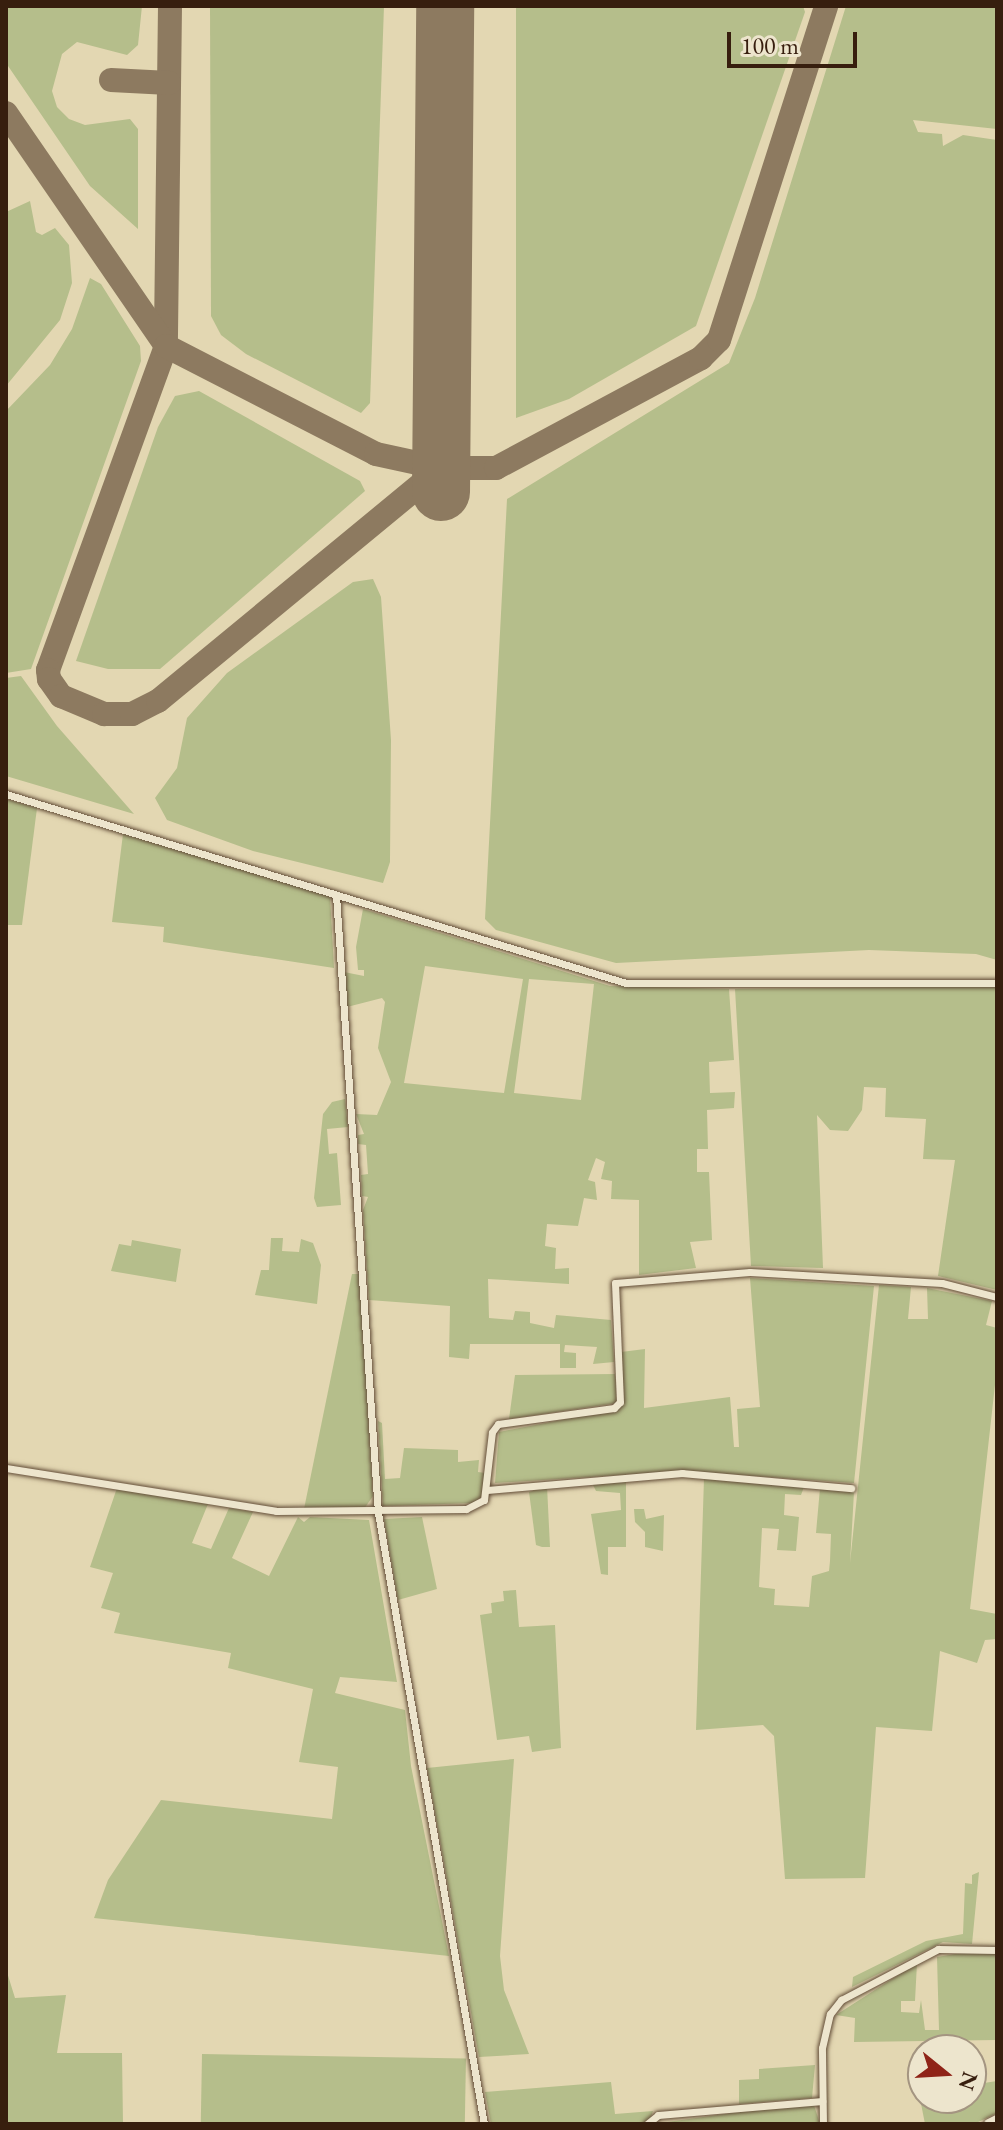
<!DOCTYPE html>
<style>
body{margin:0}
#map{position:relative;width:1003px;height:2130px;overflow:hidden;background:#e3d7b2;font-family:"EB Garamond",serif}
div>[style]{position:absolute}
.green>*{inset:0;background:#b5be8b;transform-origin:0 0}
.taxiway>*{height:24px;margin:-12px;padding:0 12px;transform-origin:12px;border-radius:12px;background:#8d7a60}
.runway>*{height:58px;margin:-29px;padding:0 29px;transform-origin:29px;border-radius:29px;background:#8d7a60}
.roads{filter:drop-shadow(0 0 2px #624c37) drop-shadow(0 0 2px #624c37)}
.minor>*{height:7px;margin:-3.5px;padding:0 3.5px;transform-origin:3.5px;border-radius:3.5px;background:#ede5cd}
.secondary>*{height:10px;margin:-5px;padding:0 5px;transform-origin:5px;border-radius:5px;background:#ede5cd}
span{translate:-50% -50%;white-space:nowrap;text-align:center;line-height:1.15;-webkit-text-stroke:8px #ede5cd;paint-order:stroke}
.frame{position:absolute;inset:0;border:8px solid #371e0e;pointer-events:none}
.north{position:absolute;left:907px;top:2034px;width:80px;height:80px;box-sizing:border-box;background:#ede5cd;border:2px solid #a49581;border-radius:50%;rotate:108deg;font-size:22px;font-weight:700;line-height:32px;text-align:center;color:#371e0e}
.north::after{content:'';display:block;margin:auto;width:28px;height:36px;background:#8f2418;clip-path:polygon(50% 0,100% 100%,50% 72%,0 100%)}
.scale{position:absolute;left:727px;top:32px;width:130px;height:36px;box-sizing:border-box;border:4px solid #371e0e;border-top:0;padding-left:10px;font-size:24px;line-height:28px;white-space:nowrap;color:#371e0e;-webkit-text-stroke:6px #ede5cd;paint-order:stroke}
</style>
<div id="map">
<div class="green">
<i style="clip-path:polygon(6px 6px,142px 6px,138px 45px,127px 55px,77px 42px,62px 54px,52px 91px,57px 107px,69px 119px,85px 125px,130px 119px,138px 129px,138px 229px,90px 186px,6px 63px)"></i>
<i style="clip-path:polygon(210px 6px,384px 6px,370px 403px,361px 413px,246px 354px,221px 335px,211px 316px)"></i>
<i style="clip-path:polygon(516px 6px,803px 6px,805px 12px,696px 326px,569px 399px,516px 418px)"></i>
<i style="clip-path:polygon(846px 6px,997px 6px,997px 129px,913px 120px,918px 132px,942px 134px,943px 146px,963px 135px,997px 140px,997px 960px,976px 954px,869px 950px,616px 963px,496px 930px,485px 919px,507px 499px,729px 363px,755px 298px)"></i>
<i style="clip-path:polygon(30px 201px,36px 232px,42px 235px,55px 228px,69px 245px,72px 283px,60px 320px,6px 386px,6px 212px)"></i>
<i style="clip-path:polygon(90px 278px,101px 284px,140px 346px,141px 361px,31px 669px,6px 673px,6px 411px,50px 365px,72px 329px)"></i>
<i style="clip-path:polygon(199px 391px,360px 481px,365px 491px,160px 669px,108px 669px,76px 661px,158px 427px,175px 396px)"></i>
<i style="clip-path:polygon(373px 579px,381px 597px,391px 740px,390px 862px,383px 883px,253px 851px,167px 820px,155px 798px,177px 768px,187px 718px,227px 673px,353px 582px)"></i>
<i style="clip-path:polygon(21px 676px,57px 726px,134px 814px,6px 776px,6px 678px)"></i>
<i style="clip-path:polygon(6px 799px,37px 808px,22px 925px,6px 925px)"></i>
<i style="clip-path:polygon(123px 834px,330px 896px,334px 968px,163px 942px,164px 927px,112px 922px)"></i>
<i style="clip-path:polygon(evenodd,363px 909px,610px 986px,729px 989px,734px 1060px,709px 1062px,710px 1093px,735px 1092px,734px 1108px,707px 1110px,708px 1149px,697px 1149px,697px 1172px,709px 1172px,712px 1240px,690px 1242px,696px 1268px,639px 1275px,639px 1200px,611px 1199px,612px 1181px,601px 1179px,605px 1162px,596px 1158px,588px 1180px,595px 1182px,597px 1200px,584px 1198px,578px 1226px,547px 1224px,545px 1246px,556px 1248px,555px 1269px,569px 1268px,569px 1284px,488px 1279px,489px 1318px,513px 1320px,515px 1311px,530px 1312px,530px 1323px,554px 1328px,556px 1315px,611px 1320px,614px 1362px,593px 1364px,597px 1347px,565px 1345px,564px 1352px,576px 1353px,576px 1368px,560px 1368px,560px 1344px,470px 1344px,469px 1359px,449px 1357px,450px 1306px,369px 1300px,363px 1210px,368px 1197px,362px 1196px,361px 1175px,368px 1174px,366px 1145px,358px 1144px,358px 1135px,364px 1134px,356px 1114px,377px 1115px,391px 1082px,378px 1048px,385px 1002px,382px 998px,347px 1007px,344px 972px,364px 976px,364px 970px,358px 970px,356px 947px,363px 909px,425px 966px,523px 979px,504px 1093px,404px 1083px,425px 966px,363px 909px,529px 979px,594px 984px,581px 1100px,514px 1093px,529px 979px)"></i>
<i style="clip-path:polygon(997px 986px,997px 1290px,938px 1276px,955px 1160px,923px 1159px,926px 1119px,885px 1117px,886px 1088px,864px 1087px,862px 1110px,848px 1131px,830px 1130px,817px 1115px,823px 1268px,751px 1266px,735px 989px)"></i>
<i style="clip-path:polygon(345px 1099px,348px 1127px,327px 1129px,329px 1154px,337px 1153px,341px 1205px,317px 1207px,314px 1198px,323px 1114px,332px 1102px)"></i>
<i style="clip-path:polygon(271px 1238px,283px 1238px,282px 1251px,299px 1252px,301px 1239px,313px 1243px,321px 1265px,317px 1304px,255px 1295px,261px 1270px,269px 1270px)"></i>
<i style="clip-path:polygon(132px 1240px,181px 1249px,176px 1282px,111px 1271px,119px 1244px,131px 1246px)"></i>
<i style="clip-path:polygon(352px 1274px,360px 1274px,373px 1496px,364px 1509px,304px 1509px)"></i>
<i style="clip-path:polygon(750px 1278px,874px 1286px,854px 1483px,683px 1471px,495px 1483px,499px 1432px,618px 1409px,624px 1401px,621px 1352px,645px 1349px,644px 1408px,730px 1397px,734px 1447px,739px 1447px,737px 1409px,760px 1407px)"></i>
<i style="clip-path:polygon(879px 1285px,911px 1287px,908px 1319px,928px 1319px,927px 1288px,992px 1301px,986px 1325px,997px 1328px,997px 1367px,970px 1609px,997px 1614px,997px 1639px,985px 1640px,977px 1663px,940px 1651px,932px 1731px,876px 1727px,865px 1878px,785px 1879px,774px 1736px,763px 1725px,696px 1730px,704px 1478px,804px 1487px,801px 1495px,785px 1494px,784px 1515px,799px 1517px,796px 1551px,777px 1550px,779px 1529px,762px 1528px,759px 1587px,775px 1589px,774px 1605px,809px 1607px,812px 1576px,829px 1571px,830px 1561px,831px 1534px,816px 1533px,820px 1488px,854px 1492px,850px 1563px)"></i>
<i style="clip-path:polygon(615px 1374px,617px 1403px,509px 1419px,515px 1375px)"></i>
<i style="clip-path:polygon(378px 1421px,382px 1423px,385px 1479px,400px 1478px,404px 1448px,458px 1450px,458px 1462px,479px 1460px,478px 1472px,485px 1473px,482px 1496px,474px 1503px,383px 1506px)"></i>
<i style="clip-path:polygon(626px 1480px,626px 1547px,608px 1547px,608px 1575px,601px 1574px,591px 1514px,621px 1510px,620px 1493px,596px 1491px,592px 1483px)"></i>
<i style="clip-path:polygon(547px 1486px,550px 1547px,542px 1547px,536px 1545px,529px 1492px)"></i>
<i style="clip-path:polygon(117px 1488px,208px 1504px,192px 1543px,211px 1549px,229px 1508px,253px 1512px,232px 1558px,269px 1576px,298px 1517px,304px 1522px,310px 1517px,369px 1520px,397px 1682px,340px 1677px,335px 1693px,405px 1710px,411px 1766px,449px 1956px,94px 1918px,108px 1880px,161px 1800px,332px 1819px,338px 1767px,299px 1762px,313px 1689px,228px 1668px,231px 1653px,114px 1633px,120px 1613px,101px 1608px,113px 1573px,90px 1567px)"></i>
<i style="clip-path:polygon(634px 1509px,644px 1509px,646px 1519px,664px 1515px,663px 1551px,645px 1547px,645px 1532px,635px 1522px)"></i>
<i style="clip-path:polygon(422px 1517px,437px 1589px,398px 1600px,384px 1519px)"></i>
<i style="clip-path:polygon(516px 1590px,519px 1627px,555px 1625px,561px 1748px,532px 1752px,529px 1736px,497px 1740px,480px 1615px,492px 1613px,491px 1603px,504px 1601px,503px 1591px)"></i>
<i style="clip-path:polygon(514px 1759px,500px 1956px,504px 1990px,529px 2054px,479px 2057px,427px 1768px)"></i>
<i style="clip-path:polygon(979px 1872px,972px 1944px,943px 1942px,852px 1987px,853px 1977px,926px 1941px,963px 1934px,965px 1883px,972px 1884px,972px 1875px)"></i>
<i style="clip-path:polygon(967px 1952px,997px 1954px,996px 2040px,854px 2042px,855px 2018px,836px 2015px,917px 1963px,915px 2001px,901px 2001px,901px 2012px,919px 2013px,921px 2000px,925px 2030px,939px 2030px,937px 1957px)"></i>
<i style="clip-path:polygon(6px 1969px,15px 1998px,66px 1995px,57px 2053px,122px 2053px,123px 2124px,6px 2124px)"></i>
<i style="left:202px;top:2054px;width:264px;height:70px;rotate:1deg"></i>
<i style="clip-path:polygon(815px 2065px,812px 2098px,739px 2104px,739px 2080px,759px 2079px,759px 2069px)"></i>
<i style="clip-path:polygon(914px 2068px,923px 2068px,923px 2098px,971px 2098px,971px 2085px,997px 2081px,997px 2113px,974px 2124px,925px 2124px)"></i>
<i style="clip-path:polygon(611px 2082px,615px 2114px,653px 2111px,651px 2117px,642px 2124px,491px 2124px,485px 2092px)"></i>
<i style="clip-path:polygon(814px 2105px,820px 2124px,653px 2124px,774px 2107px)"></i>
</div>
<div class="taxiway">
<i style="left:170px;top:6px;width:340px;rotate:90.7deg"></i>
<i style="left:166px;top:346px;width:345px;rotate:110deg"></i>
<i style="left:48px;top:670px;width:9px;rotate:84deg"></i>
<i style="left:49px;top:679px;width:21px;rotate:55deg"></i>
<i style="left:61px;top:696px;width:47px;rotate:22.7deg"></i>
<i style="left:104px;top:714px;width:28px"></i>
<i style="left:132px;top:714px;width:29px;rotate:-27deg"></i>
<i style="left:158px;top:701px;width:367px;rotate:-39.5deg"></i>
<i style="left:111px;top:80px;width:58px;rotate:3deg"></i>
<i style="left:6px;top:113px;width:283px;rotate:55.5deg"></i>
<i style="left:166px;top:346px;width:236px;rotate:27.2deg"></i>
<i style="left:376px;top:454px;width:66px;rotate:12.2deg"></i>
<i style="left:441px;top:468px;width:55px"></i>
<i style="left:496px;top:468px;width:233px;rotate:-28.2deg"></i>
<i style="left:701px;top:358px;width:25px;rotate:-45deg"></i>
<i style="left:719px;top:340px;width:351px;rotate:-72.2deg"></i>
</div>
<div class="runway">
<i style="left:441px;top:492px;width:486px;rotate:-89.5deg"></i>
</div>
<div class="roads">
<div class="minor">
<i style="left:6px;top:794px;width:648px;rotate:16.95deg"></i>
<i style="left:626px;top:983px;width:371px"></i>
<i style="left:336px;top:895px;width:619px;rotate:86.11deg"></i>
<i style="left:378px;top:1513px;width:620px;rotate:80.16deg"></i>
<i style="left:6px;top:1468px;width:273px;rotate:9deg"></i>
<i style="left:276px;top:1511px;width:190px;rotate:-0.6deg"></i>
<i style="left:466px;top:1509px;width:20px;rotate:-27deg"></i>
<i style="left:484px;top:1500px;width:68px;rotate:-83.3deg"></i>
<i style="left:492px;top:1432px;width:10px;rotate:-53deg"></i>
<i style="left:498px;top:1424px;width:117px;rotate:-7.9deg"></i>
<i style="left:614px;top:1408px;width:8px;rotate:-45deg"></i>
<i style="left:620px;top:1402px;width:119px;rotate:-92.4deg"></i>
<i style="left:615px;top:1283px;width:135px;rotate:-4.7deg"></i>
<i style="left:750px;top:1272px;width:192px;rotate:3.3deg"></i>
<i style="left:942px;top:1283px;width:57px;rotate:14.3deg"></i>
<i style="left:487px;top:1490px;width:196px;rotate:-5deg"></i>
<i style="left:682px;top:1473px;width:170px;rotate:5.1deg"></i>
<i style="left:647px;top:2124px;width:14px;rotate:-39deg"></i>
<i style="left:658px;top:2115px;width:165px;rotate:-4.9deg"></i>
<i style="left:823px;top:2124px;width:76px;rotate:-90.8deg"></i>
<i style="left:822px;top:2048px;width:35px;rotate:-77deg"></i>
<i style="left:830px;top:2014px;width:18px;rotate:-52deg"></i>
<i style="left:841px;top:2000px;width:110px;rotate:-27.7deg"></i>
<i style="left:938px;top:1949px;width:59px;rotate:1deg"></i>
</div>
<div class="secondary">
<i style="left:989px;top:2124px;width:9px;rotate:-27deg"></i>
</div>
</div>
<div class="frame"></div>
<div class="north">N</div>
<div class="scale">100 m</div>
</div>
